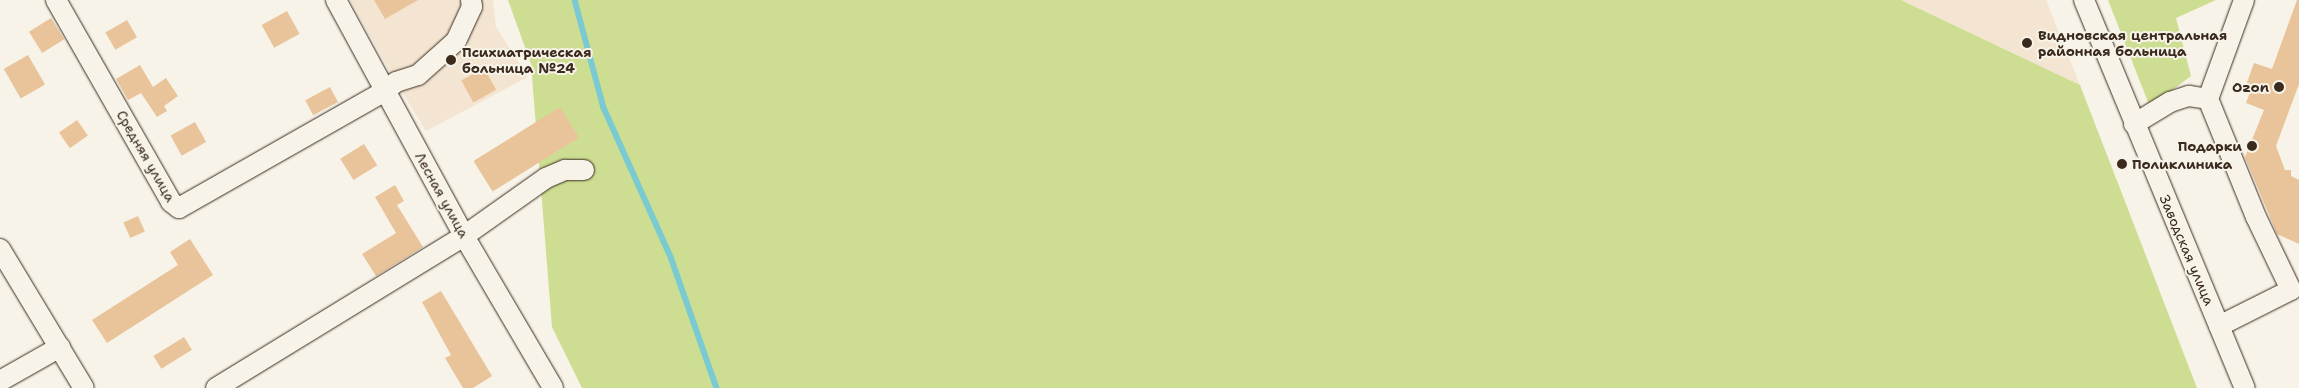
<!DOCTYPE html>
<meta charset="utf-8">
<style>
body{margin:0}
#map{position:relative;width:2299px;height:388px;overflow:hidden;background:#f7f3e8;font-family:"Shantell Sans",sans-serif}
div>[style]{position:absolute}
.built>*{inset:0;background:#f3e5d1}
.green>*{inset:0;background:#cdde92}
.stream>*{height:5.5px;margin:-2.75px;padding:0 2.75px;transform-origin:2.75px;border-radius:2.75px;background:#79cad1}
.building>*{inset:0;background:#e9c49a;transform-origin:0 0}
.roads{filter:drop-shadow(0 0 1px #3b2a1e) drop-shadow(0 0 1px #3b2a1e)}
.minor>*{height:20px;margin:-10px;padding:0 10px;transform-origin:10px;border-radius:10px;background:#f7f3e8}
.dots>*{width:14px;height:14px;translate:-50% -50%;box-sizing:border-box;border:2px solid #f7f3e8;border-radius:50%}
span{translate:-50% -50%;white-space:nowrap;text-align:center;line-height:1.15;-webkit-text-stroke:4px #f7f3e8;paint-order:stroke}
.poi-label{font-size:14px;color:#3b2a1e;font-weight:700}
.left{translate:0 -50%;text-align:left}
.right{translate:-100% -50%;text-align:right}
.street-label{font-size:14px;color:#3b2a1e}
</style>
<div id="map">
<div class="built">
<i style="clip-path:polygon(350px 0,493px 0,496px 27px,528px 77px,426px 131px,396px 82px)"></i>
<i style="clip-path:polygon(1901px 0,2046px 0,2080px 85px)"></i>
</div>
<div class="green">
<i style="clip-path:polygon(508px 0,1901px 0,2080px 85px,2197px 388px,582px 388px,552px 327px,531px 64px)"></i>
<i style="clip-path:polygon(2108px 0,2216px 0,2176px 18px,2191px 76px,2150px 107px)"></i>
</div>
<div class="stream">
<i style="left:575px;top:0;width:112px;rotate:75deg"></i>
<i style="left:604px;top:108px;width:163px;rotate:65.8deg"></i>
<i style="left:671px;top:257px;width:139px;rotate:70.7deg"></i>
</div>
<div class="building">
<i style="clip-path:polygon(374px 0,418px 0,385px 19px)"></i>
<i style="clip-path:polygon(2297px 0,2299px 0,2299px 84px,2276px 146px,2285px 170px,2291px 170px,2291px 176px,2299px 180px,2299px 244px,2277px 234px,2245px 157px,2264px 110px,2246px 103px,2252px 87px,2246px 85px,2254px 63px,2272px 69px)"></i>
<i style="left:287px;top:11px;width:26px;height:29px;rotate:61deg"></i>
<i style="left:51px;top:18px;width:25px;height:26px;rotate:58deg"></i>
<i style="left:127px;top:20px;width:20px;height:25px;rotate:60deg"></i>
<i style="left:28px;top:55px;width:34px;height:28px;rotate:60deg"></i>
<i style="clip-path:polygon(140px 65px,153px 87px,166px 78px,178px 96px,164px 106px,167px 111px,157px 117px,141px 93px,128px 100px,116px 79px)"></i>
<i style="left:484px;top:68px;width:25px;height:26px;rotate:61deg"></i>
<i style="left:330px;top:87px;width:17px;height:28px;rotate:62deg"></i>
<i style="left:560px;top:107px;width:36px;height:102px;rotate:58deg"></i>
<i style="left:77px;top:120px;width:19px;height:22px;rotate:55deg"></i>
<i style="left:195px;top:122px;width:23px;height:28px;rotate:61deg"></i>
<i style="left:364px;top:144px;width:25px;height:28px;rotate:58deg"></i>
<i style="clip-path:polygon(395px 185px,404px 201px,397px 205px,423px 247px,376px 276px,362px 254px,396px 233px,375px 197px)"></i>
<i style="left:138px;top:216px;width:17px;height:16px;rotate:66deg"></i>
<i style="clip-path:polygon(190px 239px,213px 275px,107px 343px,92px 320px,178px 265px,170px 252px)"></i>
<i style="clip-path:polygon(441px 291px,492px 376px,473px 388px,463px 388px,445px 358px,451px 355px,422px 302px)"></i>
<i style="left:184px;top:337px;width:15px;height:36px;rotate:58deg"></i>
</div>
<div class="roads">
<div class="minor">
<i style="left:56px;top:0;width:232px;rotate:60.3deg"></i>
<i style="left:171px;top:202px;width:10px;rotate:37deg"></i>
<i style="left:179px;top:208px;width:237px;rotate:-29.6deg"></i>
<i style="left:385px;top:91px;width:14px;rotate:-39deg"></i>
<i style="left:396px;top:82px;width:23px;rotate:-18deg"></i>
<i style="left:418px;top:75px;width:51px;rotate:-41.8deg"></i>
<i style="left:456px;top:41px;width:38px;rotate:-65deg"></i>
<i style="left:472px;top:7px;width:7px;rotate:-98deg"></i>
<i style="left:336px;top:0;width:268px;rotate:61.5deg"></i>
<i style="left:464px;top:236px;width:176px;rotate:59.6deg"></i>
<i style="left:2084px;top:0;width:420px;rotate:67.5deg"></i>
<i style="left:2134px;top:124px;width:42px;rotate:-31.4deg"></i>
<i style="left:2170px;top:102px;width:20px;rotate:-18deg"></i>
<i style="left:2189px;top:96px;width:19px;rotate:9deg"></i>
<i style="left:0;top:249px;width:162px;rotate:58.9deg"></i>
<i style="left:2219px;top:326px;width:80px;rotate:-26.6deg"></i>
<i style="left:2291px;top:290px;width:81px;rotate:-115.6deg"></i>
<i style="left:2256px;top:217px;width:127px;rotate:-112.1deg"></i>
<i style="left:2208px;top:99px;width:105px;rotate:-70deg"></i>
<i style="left:0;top:381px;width:69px;rotate:-29.5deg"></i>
<i style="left:216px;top:388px;width:291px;rotate:-31.5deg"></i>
<i style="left:464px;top:236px;width:100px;rotate:-35.3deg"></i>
<i style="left:546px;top:178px;width:21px;rotate:-23deg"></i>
<i style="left:565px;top:170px;width:19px"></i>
</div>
</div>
<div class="dots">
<i style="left:2027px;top:43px;background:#3b2a1e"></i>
<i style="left:451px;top:60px;background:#3b2a1e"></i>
<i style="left:2279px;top:87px;background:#3b2a1e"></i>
<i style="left:2252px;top:146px;background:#3b2a1e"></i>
<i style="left:2122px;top:164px;background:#3b2a1e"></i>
</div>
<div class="poi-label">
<span class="left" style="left:2038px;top:43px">Видновская центральная<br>районная больница</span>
<span class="left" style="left:462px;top:60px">Психиатрическая<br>больница №24</span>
<span class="right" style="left:2269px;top:87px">Ozon</span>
<span class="right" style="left:2242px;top:146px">Подарки</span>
<span class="left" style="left:2132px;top:164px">Поликлиника</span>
</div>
<div class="street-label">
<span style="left:146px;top:156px;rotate:60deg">Средняя улица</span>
<span style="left:442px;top:195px;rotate:61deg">Лесная улица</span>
<span style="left:2187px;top:250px;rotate:67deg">Заводская улица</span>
</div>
</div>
